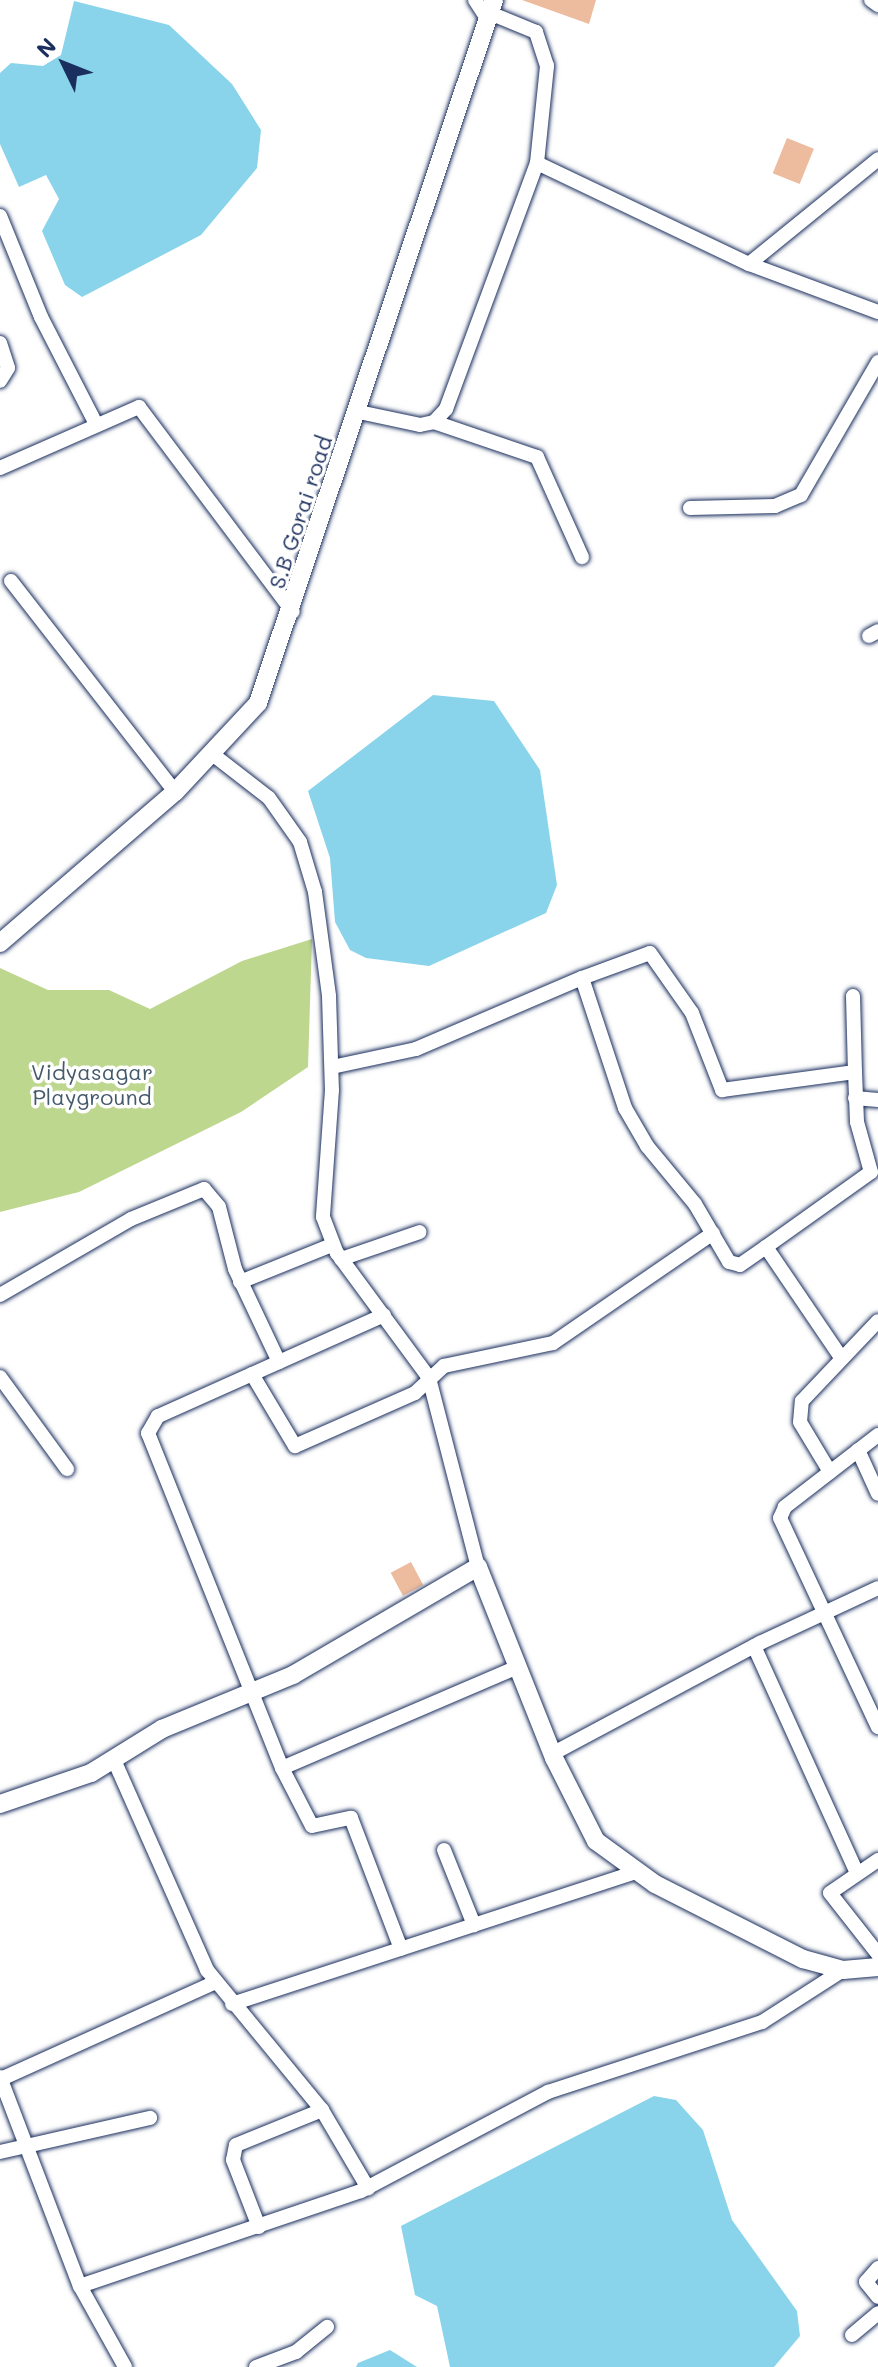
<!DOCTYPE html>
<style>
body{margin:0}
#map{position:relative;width:878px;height:2367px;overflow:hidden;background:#fff;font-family:Mali,sans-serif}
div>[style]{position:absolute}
.green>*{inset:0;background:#bed78e}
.water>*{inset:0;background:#89d4ea}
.building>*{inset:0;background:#edbb9e;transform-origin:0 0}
.roads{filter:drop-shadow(0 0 2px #1b2f5e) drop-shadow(0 0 2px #1b2f5e)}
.minor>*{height:14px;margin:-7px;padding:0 7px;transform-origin:7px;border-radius:7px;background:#fff}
.tertiary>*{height:18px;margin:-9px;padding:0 9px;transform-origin:9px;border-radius:9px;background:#fff}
span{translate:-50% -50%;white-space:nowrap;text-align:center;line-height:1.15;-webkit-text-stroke:7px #fff;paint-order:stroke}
.street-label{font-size:22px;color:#1b2f5e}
.park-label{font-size:22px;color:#44596a}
.north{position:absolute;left:24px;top:24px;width:80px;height:80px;-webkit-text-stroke:6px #fff;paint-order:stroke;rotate:313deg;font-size:22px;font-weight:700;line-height:32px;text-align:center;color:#1b2f5e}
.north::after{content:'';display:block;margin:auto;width:28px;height:36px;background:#1b2f5e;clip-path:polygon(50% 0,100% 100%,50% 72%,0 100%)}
</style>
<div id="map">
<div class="green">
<i style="clip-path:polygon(312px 939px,308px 1067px,241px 1112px,79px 1192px,0 1212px,0 968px,48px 990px,109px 990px,150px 1009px,242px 961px)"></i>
</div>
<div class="water">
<i style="clip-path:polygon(74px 1px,169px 25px,232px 84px,261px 130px,257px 168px,201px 235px,82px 297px,65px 285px,42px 231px,59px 199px,46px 175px,19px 187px,0 144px,0 73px,11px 63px,43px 66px,61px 55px)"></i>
<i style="clip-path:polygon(433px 695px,494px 701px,540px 770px,557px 885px,546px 913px,429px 966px,366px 958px,350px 950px,335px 922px,330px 858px,308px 791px)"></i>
<i style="clip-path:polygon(654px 2096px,676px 2100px,703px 2130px,732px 2220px,797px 2311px,800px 2336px,774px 2367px,450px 2367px,437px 2306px,415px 2295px,401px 2226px)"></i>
<i style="clip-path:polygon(390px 2350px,417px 2367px,356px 2367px,358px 2363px)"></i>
</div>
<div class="building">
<i style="clip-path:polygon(522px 0,596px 0,589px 24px)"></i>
<i style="left:787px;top:138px;width:29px;height:38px;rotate:22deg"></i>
<i style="left:411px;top:1562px;width:26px;height:23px;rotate:62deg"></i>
</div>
<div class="roads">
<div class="minor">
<i style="left:475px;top:0;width:24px;rotate:57deg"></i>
<i style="left:871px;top:0;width:9px;rotate:36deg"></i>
<i style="left:537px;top:163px;width:235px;rotate:25.5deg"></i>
<i style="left:749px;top:264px;width:138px;rotate:20.4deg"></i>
<i style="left:0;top:216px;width:109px;rotate:67.9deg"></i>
<i style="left:41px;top:317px;width:118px;rotate:62.8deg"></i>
<i style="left:749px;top:264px;width:166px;rotate:-39.1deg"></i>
<i style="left:0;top:343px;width:26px;rotate:72deg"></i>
<i style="left:8px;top:368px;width:15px;rotate:122deg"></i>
<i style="left:359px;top:412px;width:62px;rotate:12deg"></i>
<i style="left:420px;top:425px;width:14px;rotate:-12deg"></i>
<i style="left:434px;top:422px;width:18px;rotate:-47deg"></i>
<i style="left:446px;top:409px;width:262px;rotate:-69.7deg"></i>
<i style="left:537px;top:163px;width:98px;rotate:-84.1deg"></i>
<i style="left:547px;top:66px;width:36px;rotate:-108deg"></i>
<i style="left:536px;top:32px;width:50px;rotate:-157.6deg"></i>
<i style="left:434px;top:422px;width:109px;rotate:18.8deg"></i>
<i style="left:537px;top:457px;width:110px;rotate:65.8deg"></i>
<i style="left:0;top:468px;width:152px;rotate:-23.7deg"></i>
<i style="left:139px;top:407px;width:256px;rotate:53.1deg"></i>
<i style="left:690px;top:508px;width:85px;rotate:-1.3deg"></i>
<i style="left:775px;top:506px;width:28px;rotate:-23deg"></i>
<i style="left:801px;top:495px;width:154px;rotate:-59.9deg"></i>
<i style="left:11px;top:581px;width:267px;rotate:52.1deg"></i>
<i style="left:869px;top:636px;width:10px;rotate:-29deg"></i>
<i style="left:211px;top:753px;width:73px;rotate:37.8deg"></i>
<i style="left:269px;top:798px;width:54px;rotate:54.8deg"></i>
<i style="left:300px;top:842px;width:52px;rotate:73.3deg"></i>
<i style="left:315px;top:892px;width:105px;rotate:82.3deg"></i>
<i style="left:329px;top:996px;width:94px;rotate:88.2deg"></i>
<i style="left:332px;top:1090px;width:127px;rotate:94.1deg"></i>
<i style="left:323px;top:1217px;width:39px;rotate:69deg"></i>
<i style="left:337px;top:1253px;width:155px;rotate:53.6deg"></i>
<i style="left:429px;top:1378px;width:195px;rotate:75.5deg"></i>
<i style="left:582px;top:978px;width:72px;rotate:-20.2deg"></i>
<i style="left:650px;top:953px;width:73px;rotate:55deg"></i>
<i style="left:692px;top:1013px;width:83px;rotate:68.7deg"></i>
<i style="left:722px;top:1090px;width:134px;rotate:-7.7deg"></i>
<i style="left:855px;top:1072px;width:50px;rotate:87.7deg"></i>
<i style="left:857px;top:1122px;width:52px;rotate:74.4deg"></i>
<i style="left:871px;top:1172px;width:129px;rotate:144.5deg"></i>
<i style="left:853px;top:996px;width:76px;rotate:88.5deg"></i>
<i style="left:332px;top:1067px;width:86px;rotate:-12.1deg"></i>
<i style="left:416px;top:1049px;width:181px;rotate:-23.2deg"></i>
<i style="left:582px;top:978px;width:137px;rotate:71.7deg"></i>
<i style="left:625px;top:1108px;width:44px;rotate:59.9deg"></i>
<i style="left:647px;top:1146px;width:75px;rotate:50.4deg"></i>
<i style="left:695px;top:1204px;width:67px;rotate:59.6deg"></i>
<i style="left:729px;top:1262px;width:11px;rotate:15deg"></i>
<i style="left:740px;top:1265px;width:32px;rotate:-35deg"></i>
<i style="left:766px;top:1247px;width:132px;rotate:55.8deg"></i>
<i style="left:855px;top:1098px;width:23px;rotate:5deg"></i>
<i style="left:341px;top:1259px;width:83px;rotate:-18.9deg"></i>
<i style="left:240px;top:1282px;width:99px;rotate:-21.9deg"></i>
<i style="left:0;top:1295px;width:151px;rotate:-30.1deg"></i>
<i style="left:131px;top:1219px;width:79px;rotate:-22.3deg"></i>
<i style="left:204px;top:1189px;width:23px;rotate:50deg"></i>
<i style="left:219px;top:1207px;width:64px;rotate:75.5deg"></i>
<i style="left:235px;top:1269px;width:103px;rotate:64.7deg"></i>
<i style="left:384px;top:1315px;width:248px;rotate:155.9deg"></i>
<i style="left:158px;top:1416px;width:20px;rotate:120deg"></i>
<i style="left:148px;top:1433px;width:361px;rotate:68.2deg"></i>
<i style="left:282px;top:1768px;width:65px;rotate:62.7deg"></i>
<i style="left:312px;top:1826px;width:40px;rotate:-12deg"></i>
<i style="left:351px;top:1818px;width:140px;rotate:69.1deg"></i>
<i style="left:252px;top:1374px;width:84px;rotate:59.2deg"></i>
<i style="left:295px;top:1446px;width:131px;rotate:-23.8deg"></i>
<i style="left:415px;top:1393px;width:40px;rotate:-43deg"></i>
<i style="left:444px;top:1366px;width:111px;rotate:-11.9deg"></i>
<i style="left:553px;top:1343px;width:194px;rotate:-34.5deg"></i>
<i style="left:0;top:1377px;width:114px;rotate:53.9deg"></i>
<i style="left:878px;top:1435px;width:118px;rotate:142.3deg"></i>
<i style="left:785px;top:1507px;width:12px;rotate:114deg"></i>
<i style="left:780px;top:1518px;width:231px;rotate:64.9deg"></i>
<i style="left:858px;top:1450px;width:48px;rotate:65.6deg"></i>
<i style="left:830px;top:1472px;width:58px;rotate:-121deg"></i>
<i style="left:800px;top:1422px;width:21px;rotate:-85deg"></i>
<i style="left:802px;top:1401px;width:110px;rotate:-46.5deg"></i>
<i style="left:754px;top:1646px;width:249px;rotate:65.6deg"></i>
<i style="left:552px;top:1754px;width:236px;rotate:-28.1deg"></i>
<i style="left:760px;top:1643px;width:130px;rotate:-25deg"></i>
<i style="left:114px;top:1760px;width:230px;rotate:66.1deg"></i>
<i style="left:207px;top:1970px;width:181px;rotate:50.6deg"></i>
<i style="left:322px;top:2110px;width:91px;rotate:59.5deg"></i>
<i style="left:282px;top:1768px;width:257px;rotate:-23.2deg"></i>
<i style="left:444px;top:1850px;width:81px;rotate:68.2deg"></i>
<i style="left:878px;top:1860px;width:58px;rotate:145.5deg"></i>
<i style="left:830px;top:1893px;width:78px;rotate:51.8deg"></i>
<i style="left:232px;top:2004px;width:424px;rotate:-18.1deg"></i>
<i style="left:0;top:2077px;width:224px;rotate:69.1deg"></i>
<i style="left:80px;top:2286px;width:93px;rotate:60.9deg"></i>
<i style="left:1px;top:2079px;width:236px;rotate:-24.3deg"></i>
<i style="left:0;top:2152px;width:154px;rotate:-12.8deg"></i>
<i style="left:259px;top:2227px;width:72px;rotate:-111.2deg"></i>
<i style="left:233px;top:2160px;width:15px;rotate:-79deg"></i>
<i style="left:236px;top:2145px;width:93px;rotate:-22.1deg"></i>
<i style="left:878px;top:2268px;width:18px;rotate:131deg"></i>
<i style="left:866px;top:2282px;width:19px;rotate:51deg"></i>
<i style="left:80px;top:2286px;width:297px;rotate:-18.7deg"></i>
<i style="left:361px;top:2191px;width:212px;rotate:-27.9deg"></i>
<i style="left:548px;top:2092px;width:225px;rotate:-18.1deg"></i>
<i style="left:762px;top:2022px;width:96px;rotate:-32.7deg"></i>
<i style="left:852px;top:2335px;width:34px;rotate:-40deg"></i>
<i style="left:256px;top:2367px;width:43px;rotate:-20.6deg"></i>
<i style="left:296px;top:2352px;width:40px;rotate:-39deg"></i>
</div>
<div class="tertiary">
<i style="left:0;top:943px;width:231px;rotate:-40.8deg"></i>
<i style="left:175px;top:792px;width:122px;rotate:-47deg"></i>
<i style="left:258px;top:703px;width:742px;rotate:-71.44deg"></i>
<i style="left:0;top:1804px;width:96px;rotate:-18.8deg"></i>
<i style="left:91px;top:1773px;width:84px;rotate:-31.8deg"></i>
<i style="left:162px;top:1729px;width:142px;rotate:-22.4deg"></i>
<i style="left:293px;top:1675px;width:214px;rotate:-30.3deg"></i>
<i style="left:478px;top:1567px;width:206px;rotate:68.3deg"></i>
<i style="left:554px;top:1758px;width:93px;rotate:63.2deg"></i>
<i style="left:596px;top:1841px;width:73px;rotate:36.1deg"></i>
<i style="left:655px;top:1884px;width:166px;rotate:26.9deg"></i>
<i style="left:803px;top:1959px;width:41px;rotate:15.4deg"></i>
<i style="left:843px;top:1970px;width:35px;rotate:-5deg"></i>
</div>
</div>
<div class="street-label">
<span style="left:300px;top:512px;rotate:-72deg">S.B Gorai road</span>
</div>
<div class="park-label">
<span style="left:92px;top:1084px">Vidyasagar<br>Playground</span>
</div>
<div class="north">N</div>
</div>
